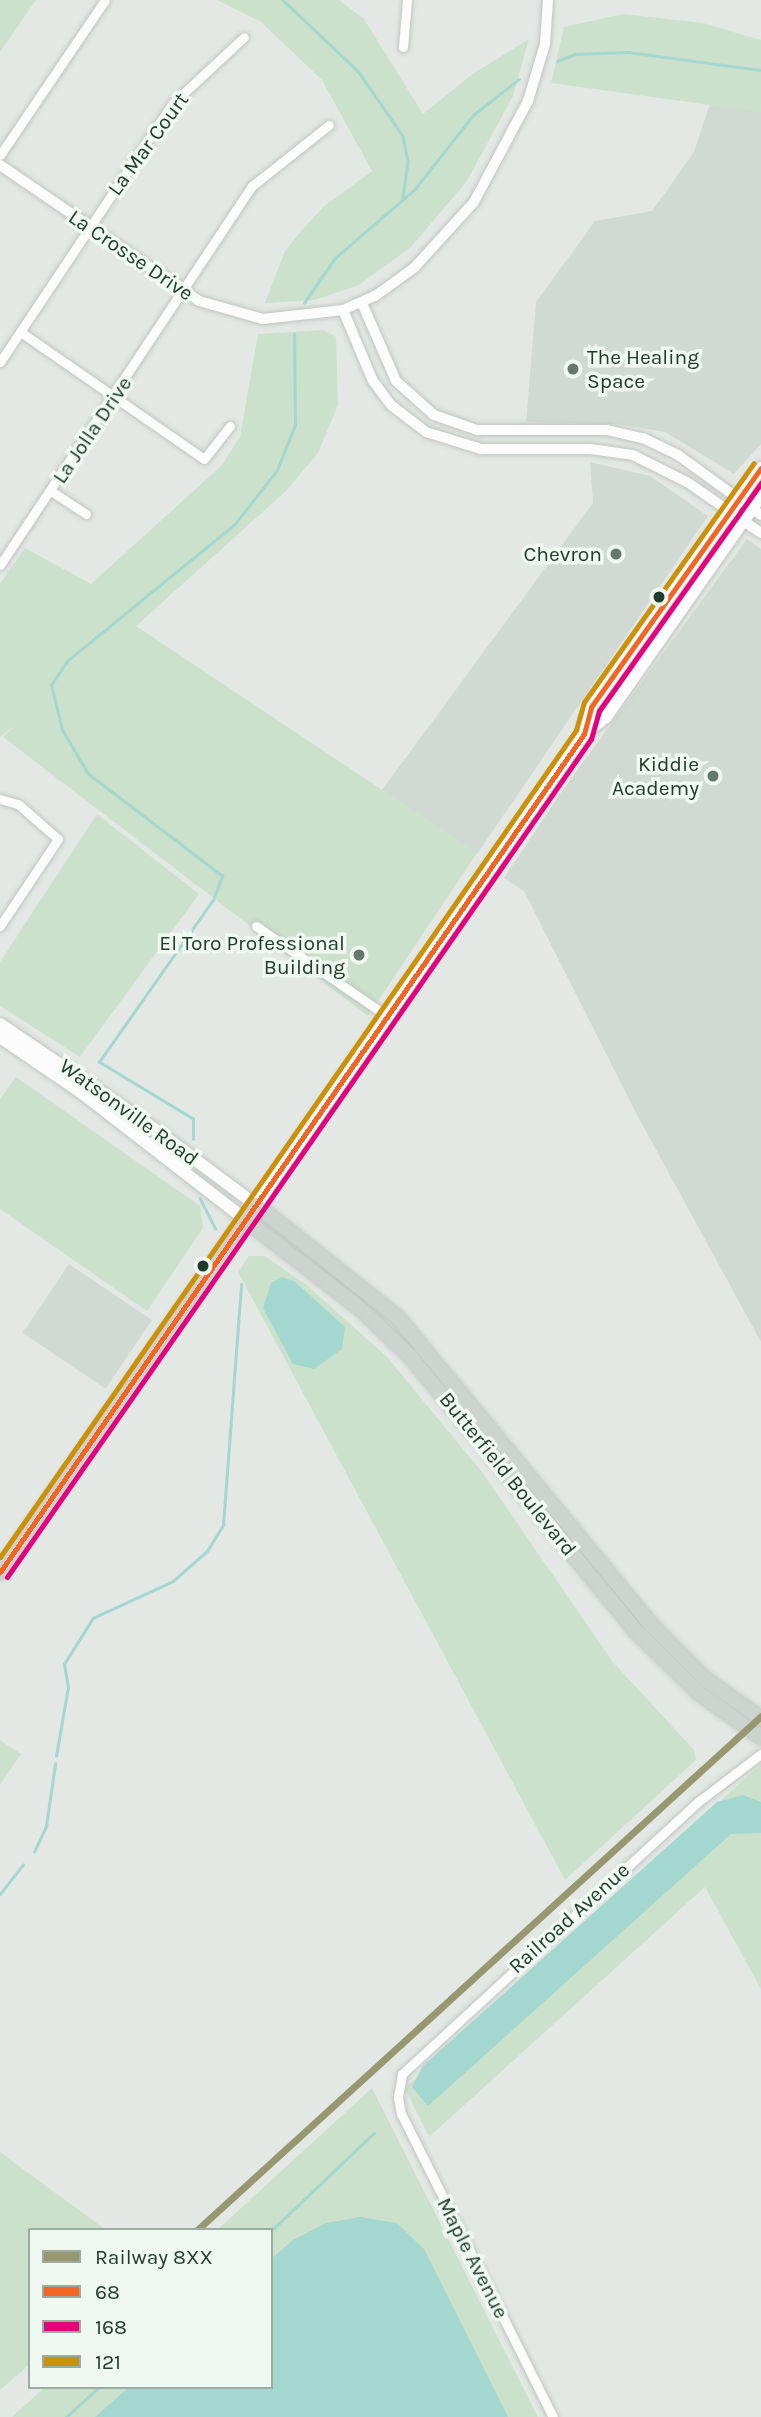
<!DOCTYPE html>
<style>
body{margin:0}
#map{position:relative;width:761px;height:2417px;overflow:hidden;background:#e3e8e4;font-family:Karla,sans-serif}
div>[style]{position:absolute}
.built>*{inset:0;background:#d0dad3;transform-origin:0 0}
.green>*{inset:0;background:#cce1cc}
.water>*{inset:0;background:#a3d7d0}
.stream>*{height:2.5px;margin:-1.25px;padding:0 1.25px;transform-origin:1.25px;border-radius:1.25px;background:#a3d7d0}
.roads{filter:drop-shadow(0 0 2px #c0c5c1) drop-shadow(0 0 2px #c0c5c1)}
.minor>*{height:9px;margin:-4.5px;padding:0 4.5px;transform-origin:4.5px;border-radius:4.5px;background:#fbfcfb}
.tertiary>*{height:10px;margin:-5px;padding:0 5px;transform-origin:5px;border-radius:5px;background:#fbfcfb}
.secondary>*{height:12px;margin:-6px;padding:0 6px;transform-origin:6px;border-radius:6px;background:#fbfcfb}
.primary>*{height:14px;margin:-7px;padding:0 7px;transform-origin:7px;border-radius:7px;background:#cdd4d0}
.bus-1>*{height:5px;margin:-2.5px;padding:0 2.5px;transform-origin:2.5px;border-radius:2.5px;background:#f26522}
.bus-2>*{height:5px;margin:-2.5px;padding:0 2.5px;transform-origin:2.5px;border-radius:2.5px;background:#e5007d}
.bus-3>*{height:5px;margin:-2.5px;padding:0 2.5px;transform-origin:2.5px;border-radius:2.5px;background:#cc9109}
.rail-1>*{height:7px;margin:-3.5px;padding:0 3.5px;transform-origin:3.5px;border-radius:3.5px;background:#989870}
.dots>*{width:19px;height:19px;translate:-50% -50%;box-sizing:border-box;border:4px solid #f0f8f2;border-radius:50%}
span{translate:-50% -50%;white-space:nowrap;text-align:center;line-height:1.15;-webkit-text-stroke:7px #f0f8f2;paint-order:stroke}
.street-label{font-size:21px;color:#213b2d}
.poi-label{font-size:21px;color:#213b2d}
.left{translate:0 -50%;text-align:left}
.right{translate:-100% -50%;text-align:right}
.legend{position:absolute;left:28px;top:2228px;width:245px;height:161px;box-sizing:border-box;background:#f0f8f2;border:2px solid #9daca3;margin:0;padding:9px 12px;list-style:none;font-size:21px;color:#213b2d}
.legend li{display:flex;align-items:center;gap:14px;height:35px}
.legend b{width:35px;border:2px solid #9daca3}
</style>
<div id="map">
<div class="built">
<i style="clip-path:polygon(711px 100px,761px 112px,761px 444px,734px 474px,665px 432px,616px 424px,526px 422px,536px 302px,595px 221px,652px 211px,694px 152px)"></i>
<i style="clip-path:polygon(590px 462px,650px 476px,708px 516px,477px 854px,382px 790px,593px 503px)"></i>
<i style="clip-path:polygon(747px 539px,761px 549px,761px 1342px,636px 1113px,524px 891px,504px 878px,562px 791px)"></i>
<i style="left:69px;top:1264px;width:100px;height:83px;rotate:34deg"></i>
</div>
<div class="green">
<i style="clip-path:polygon(0 0,36px 0,0 52px)"></i>
<i style="clip-path:polygon(217px 0,339px 0,364px 19px,423px 114px,471px 75px,529px 39px,513px 96px,467px 181px,411px 247px,359px 285px,315px 300px,265px 303px,285px 251px,302px 230px,324px 206px,372px 171px,322px 80px,261px 22px)"></i>
<i style="clip-path:polygon(623px 14px,703px 23px,761px 40px,761px 112px,551px 83px,564px 27px)"></i>
<i style="clip-path:polygon(323px 330px,336px 337px,338px 405px,318px 453px,286px 491px,136px 626px,477px 853px,368px 1016px,3px 737px,14px 726px,0 737px,0 584px,25px 548px,91px 584px,222px 465px,240px 437px,258px 334px)"></i>
<i style="clip-path:polygon(97px 814px,199px 894px,80px 1057px,0 1006px,0 962px)"></i>
<i style="clip-path:polygon(16px 1077px,200px 1206px,203px 1228px,147px 1311px,0 1209px,0 1099px)"></i>
<i style="clip-path:polygon(249px 1256px,265px 1256px,308px 1286px,387px 1357px,482px 1472px,612px 1661px,694px 1750px,696px 1760px,565px 1880px,238px 1272px)"></i>
<i style="clip-path:polygon(0 1740px,21px 1754px,0 1785px)"></i>
<i style="clip-path:polygon(761px 1764px,761px 1989px,705px 1887px,429px 2137px,405px 2088px)"></i>
<i style="clip-path:polygon(372px 2088px,538px 2417px,12px 2417px,45px 2387px,271px 2387px,271px 2230px,217px 2230px)"></i>
<i style="clip-path:polygon(0 2152px,106px 2230px,30px 2230px,30px 2364px,0 2390px)"></i>
</div>
<div class="water">
<i style="clip-path:polygon(282px 1277px,294px 1281px,345px 1327px,342px 1349px,314px 1369px,293px 1364px,263px 1308px,271px 1283px)"></i>
<i style="clip-path:polygon(743px 1795px,761px 1802px,761px 1833px,731px 1834px,428px 2106px,412px 2087px,423px 2066px,717px 1802px)"></i>
<i style="clip-path:polygon(360px 2217px,397px 2223px,424px 2249px,508px 2417px,95px 2417px,129px 2387px,271px 2387px,271px 2259px,293px 2240px,326px 2223px)"></i>
</div>
<div class="stream">
<i style="left:283px;top:0;width:103px;rotate:43.4deg"></i>
<i style="left:358px;top:71px;width:79px;rotate:55.3deg"></i>
<i style="left:403px;top:136px;width:26px;rotate:79deg"></i>
<i style="left:408px;top:162px;width:35px;rotate:98deg"></i>
<i style="left:557px;top:61px;width:19px;rotate:-21deg"></i>
<i style="left:575px;top:54px;width:53px;rotate:-2.2deg"></i>
<i style="left:628px;top:52px;width:134px;rotate:7.7deg"></i>
<i style="left:304px;top:303px;width:55px;rotate:-55.4deg"></i>
<i style="left:335px;top:258px;width:106px;rotate:-40.8deg"></i>
<i style="left:415px;top:189px;width:94px;rotate:-51.9deg"></i>
<i style="left:473px;top:115px;width:58px;rotate:-38deg"></i>
<i style="left:193px;top:1139px;width:20px;rotate:-90deg"></i>
<i style="left:193px;top:1119px;width:110px;rotate:-148.8deg"></i>
<i style="left:99px;top:1062px;width:198px;rotate:-54.9deg"></i>
<i style="left:213px;top:900px;width:26px;rotate:-69deg"></i>
<i style="left:222px;top:876px;width:168px;rotate:-142.7deg"></i>
<i style="left:88px;top:774px;width:51px;rotate:-120.6deg"></i>
<i style="left:62px;top:730px;width:46px;rotate:-103.7deg"></i>
<i style="left:51px;top:685px;width:29px;rotate:-56deg"></i>
<i style="left:67px;top:661px;width:217px;rotate:-39.2deg"></i>
<i style="left:235px;top:524px;width:68px;rotate:-52.1deg"></i>
<i style="left:277px;top:470px;width:48px;rotate:-68.2deg"></i>
<i style="left:295px;top:425px;width:91px;rotate:-90.6deg"></i>
<i style="left:200px;top:1198px;width:34px;rotate:63deg"></i>
<i style="left:56px;top:1756px;width:70px;rotate:-80.1deg"></i>
<i style="left:68px;top:1687px;width:23px;rotate:-100deg"></i>
<i style="left:64px;top:1664px;width:54px;rotate:-57.8deg"></i>
<i style="left:93px;top:1618px;width:88px;rotate:-24.8deg"></i>
<i style="left:173px;top:1581px;width:45px;rotate:-41.4deg"></i>
<i style="left:207px;top:1551px;width:31px;rotate:-58deg"></i>
<i style="left:223px;top:1525px;width:241px;rotate:-85.7deg"></i>
<i style="left:34px;top:1852px;width:29px;rotate:-65deg"></i>
<i style="left:46px;top:1826px;width:63px;rotate:-81.7deg"></i>
<i style="left:0;top:1894px;width:37px;rotate:-52deg"></i>
<i style="left:271px;top:2231px;width:142px;rotate:-43.6deg"></i>
<i style="left:66px;top:2417px;width:45px;rotate:-42.3deg"></i>
</div>
<div class="roads">
<div class="minor">
<i style="left:403px;top:47px;width:47px;rotate:-85.1deg"></i>
<i style="left:0;top:155px;width:187px;rotate:-55.9deg"></i>
<i style="left:22px;top:333px;width:221px;rotate:34.7deg"></i>
<i style="left:204px;top:459px;width:42px;rotate:-51.8deg"></i>
<i style="left:0;top:362px;width:310px;rotate:-56.3deg"></i>
<i style="left:172px;top:104px;width:98px;rotate:-42.9deg"></i>
<i style="left:51px;top:491px;width:42px;rotate:33.3deg"></i>
<i style="left:0;top:565px;width:455px;rotate:-56.4deg"></i>
<i style="left:252px;top:186px;width:98px;rotate:-38.4deg"></i>
<i style="left:0;top:799px;width:19px;rotate:16deg"></i>
<i style="left:18px;top:804px;width:53px;rotate:41.2deg"></i>
<i style="left:58px;top:839px;width:105px;rotate:123.7deg"></i>
<i style="left:256px;top:926px;width:159px;rotate:34.5deg"></i>
<i style="left:553px;top:2417px;width:339px;rotate:-116.6deg"></i>
<i style="left:401px;top:2114px;width:17px;rotate:-100deg"></i>
<i style="left:398px;top:2097px;width:23px;rotate:-80deg"></i>
<i style="left:402px;top:2074px;width:403px;rotate:-42.6deg"></i>
<i style="left:699px;top:1801px;width:78px;rotate:-37.2deg"></i>
</div>
<div class="tertiary">
<i style="left:0;top:165px;width:241px;rotate:34.3deg"></i>
<i style="left:199px;top:301px;width:66px;rotate:15.7deg"></i>
<i style="left:263px;top:319px;width:81px;rotate:-6.4deg"></i>
<i style="left:343px;top:310px;width:35px;rotate:-24deg"></i>
<i style="left:375px;top:296px;width:48px;rotate:-35.7deg"></i>
<i style="left:414px;top:268px;width:89px;rotate:-47.7deg"></i>
<i style="left:474px;top:202px;width:115px;rotate:-61.9deg"></i>
<i style="left:528px;top:101px;width:59px;rotate:-73.4deg"></i>
<i style="left:545px;top:44px;width:44px;rotate:-86.1deg"></i>
<i style="left:362px;top:303px;width:85px;rotate:66.4deg"></i>
<i style="left:396px;top:381px;width:51px;rotate:41.8deg"></i>
<i style="left:434px;top:415px;width:46px;rotate:19.2deg"></i>
<i style="left:477px;top:430px;width:130px"></i>
<i style="left:607px;top:430px;width:37px;rotate:13deg"></i>
<i style="left:643px;top:438px;width:39px;rotate:26deg"></i>
<i style="left:678px;top:455px;width:102px;rotate:35.9deg"></i>
<i style="left:343px;top:310px;width:77px;rotate:67.1deg"></i>
<i style="left:373px;top:381px;width:30px;rotate:53deg"></i>
<i style="left:391px;top:405px;width:44px;rotate:37.6deg"></i>
<i style="left:426px;top:432px;width:58px;rotate:17.2deg"></i>
<i style="left:481px;top:449px;width:109px"></i>
<i style="left:590px;top:449px;width:43px;rotate:7.9deg"></i>
<i style="left:633px;top:455px;width:60px;rotate:26.6deg"></i>
<i style="left:687px;top:482px;width:90px;rotate:34.6deg"></i>
</div>
<div class="secondary">
<i style="left:584px;top:734px;width:28px;rotate:-75deg"></i>
<i style="left:591px;top:707px;width:293px;rotate:-54.6deg"></i>
<i style="left:0;top:1024px;width:171px;rotate:34.1deg"></i>
<i style="left:142px;top:1120px;width:142px;rotate:36.7deg"></i>
<i style="left:256px;top:1205px;width:574px;rotate:-55.15deg"></i>
<i style="left:584px;top:734px;width:28px;rotate:-38deg"></i>
<i style="left:606px;top:717px;width:270px;rotate:-55deg"></i>
<i style="left:0;top:1037px;width:99px;rotate:34.3deg"></i>
<i style="left:82px;top:1093px;width:207px;rotate:37.8deg"></i>
</div>
<div class="primary">
<i style="left:246px;top:1220px;width:145px;rotate:37.7deg"></i>
<i style="left:361px;top:1309px;width:69px;rotate:43.8deg"></i>
<i style="left:411px;top:1357px;width:357px;rotate:50.6deg"></i>
<i style="left:638px;top:1633px;width:84px;rotate:44.5deg"></i>
<i style="left:698px;top:1692px;width:77px;rotate:35.5deg"></i>
<i style="left:0;top:1572px;width:447px;rotate:-55.1deg"></i>
<i style="left:256px;top:1205px;width:181px;rotate:38.5deg"></i>
<i style="left:398px;top:1318px;width:396px;rotate:50.5deg"></i>
<i style="left:650px;top:1624px;width:79px;rotate:45deg"></i>
<i style="left:706px;top:1680px;width:67px;rotate:35.3deg"></i>
</div>
</div>
<div class="bus-1">
<i style="left:0;top:1572px;width:1021px;rotate:-55.13deg"></i>
<i style="left:584px;top:734px;width:28px;rotate:-75deg"></i>
<i style="left:591px;top:707px;width:293px;rotate:-54.6deg"></i>
</div>
<div class="bus-2">
<i style="left:7px;top:1577px;width:1021px;rotate:-55.13deg"></i>
<i style="left:591px;top:739px;width:29px;rotate:-74deg"></i>
<i style="left:599px;top:711px;width:280px;rotate:-54.6deg"></i>
</div>
<div class="bus-3">
<i style="left:0;top:1557px;width:1008px;rotate:-55.14deg"></i>
<i style="left:576px;top:730px;width:29px;rotate:-74deg"></i>
<i style="left:584px;top:702px;width:293px;rotate:-54.6deg"></i>
</div>
<div class="rail-1">
<i style="left:197px;top:2230px;width:763px;rotate:-42.34deg"></i>
</div>
<div class="dots">
<i style="left:573px;top:369px;background:#65786d"></i>
<i style="left:616px;top:554px;background:#65786d"></i>
<i style="left:659px;top:597px;background:#213b2d"></i>
<i style="left:713px;top:776px;background:#65786d"></i>
<i style="left:359px;top:955px;background:#65786d"></i>
<i style="left:203px;top:1266px;background:#213b2d"></i>
</div>
<div class="street-label">
<span style="left:148px;top:144px;rotate:-54deg">La Mar Court</span>
<span style="left:131px;top:255px;rotate:34deg">La Crosse Drive</span>
<span style="left:92px;top:430px;rotate:-56deg">La Jolla Drive</span>
<span style="left:129px;top:1112px;rotate:36deg">Watsonville Road</span>
<span style="left:508px;top:1474px;rotate:51deg">Butterfield Boulevard</span>
<span style="left:569px;top:1918px;rotate:-42deg">Railroad Avenue</span>
<span style="left:473px;top:2258px;rotate:63deg">Maple Avenue</span>
</div>
<div class="poi-label">
<span class="left" style="left:587px;top:369px">The Healing<br>Space</span>
<span class="right" style="left:602px;top:554px">Chevron</span>
<span class="right" style="left:699px;top:776px">Kiddie<br>Academy</span>
<span class="right" style="left:345px;top:955px">El Toro Professional<br>Building</span>
</div>
<ul class="legend">
<li><b style="height:9px;background:#989870"></b>Railway 8XX</li>
<li><b style="height:9px;background:#f26522"></b>68</li>
<li><b style="height:9px;background:#e5007d"></b>168</li>
<li><b style="height:9px;background:#cc9109"></b>121</li>
</ul>
</div>
